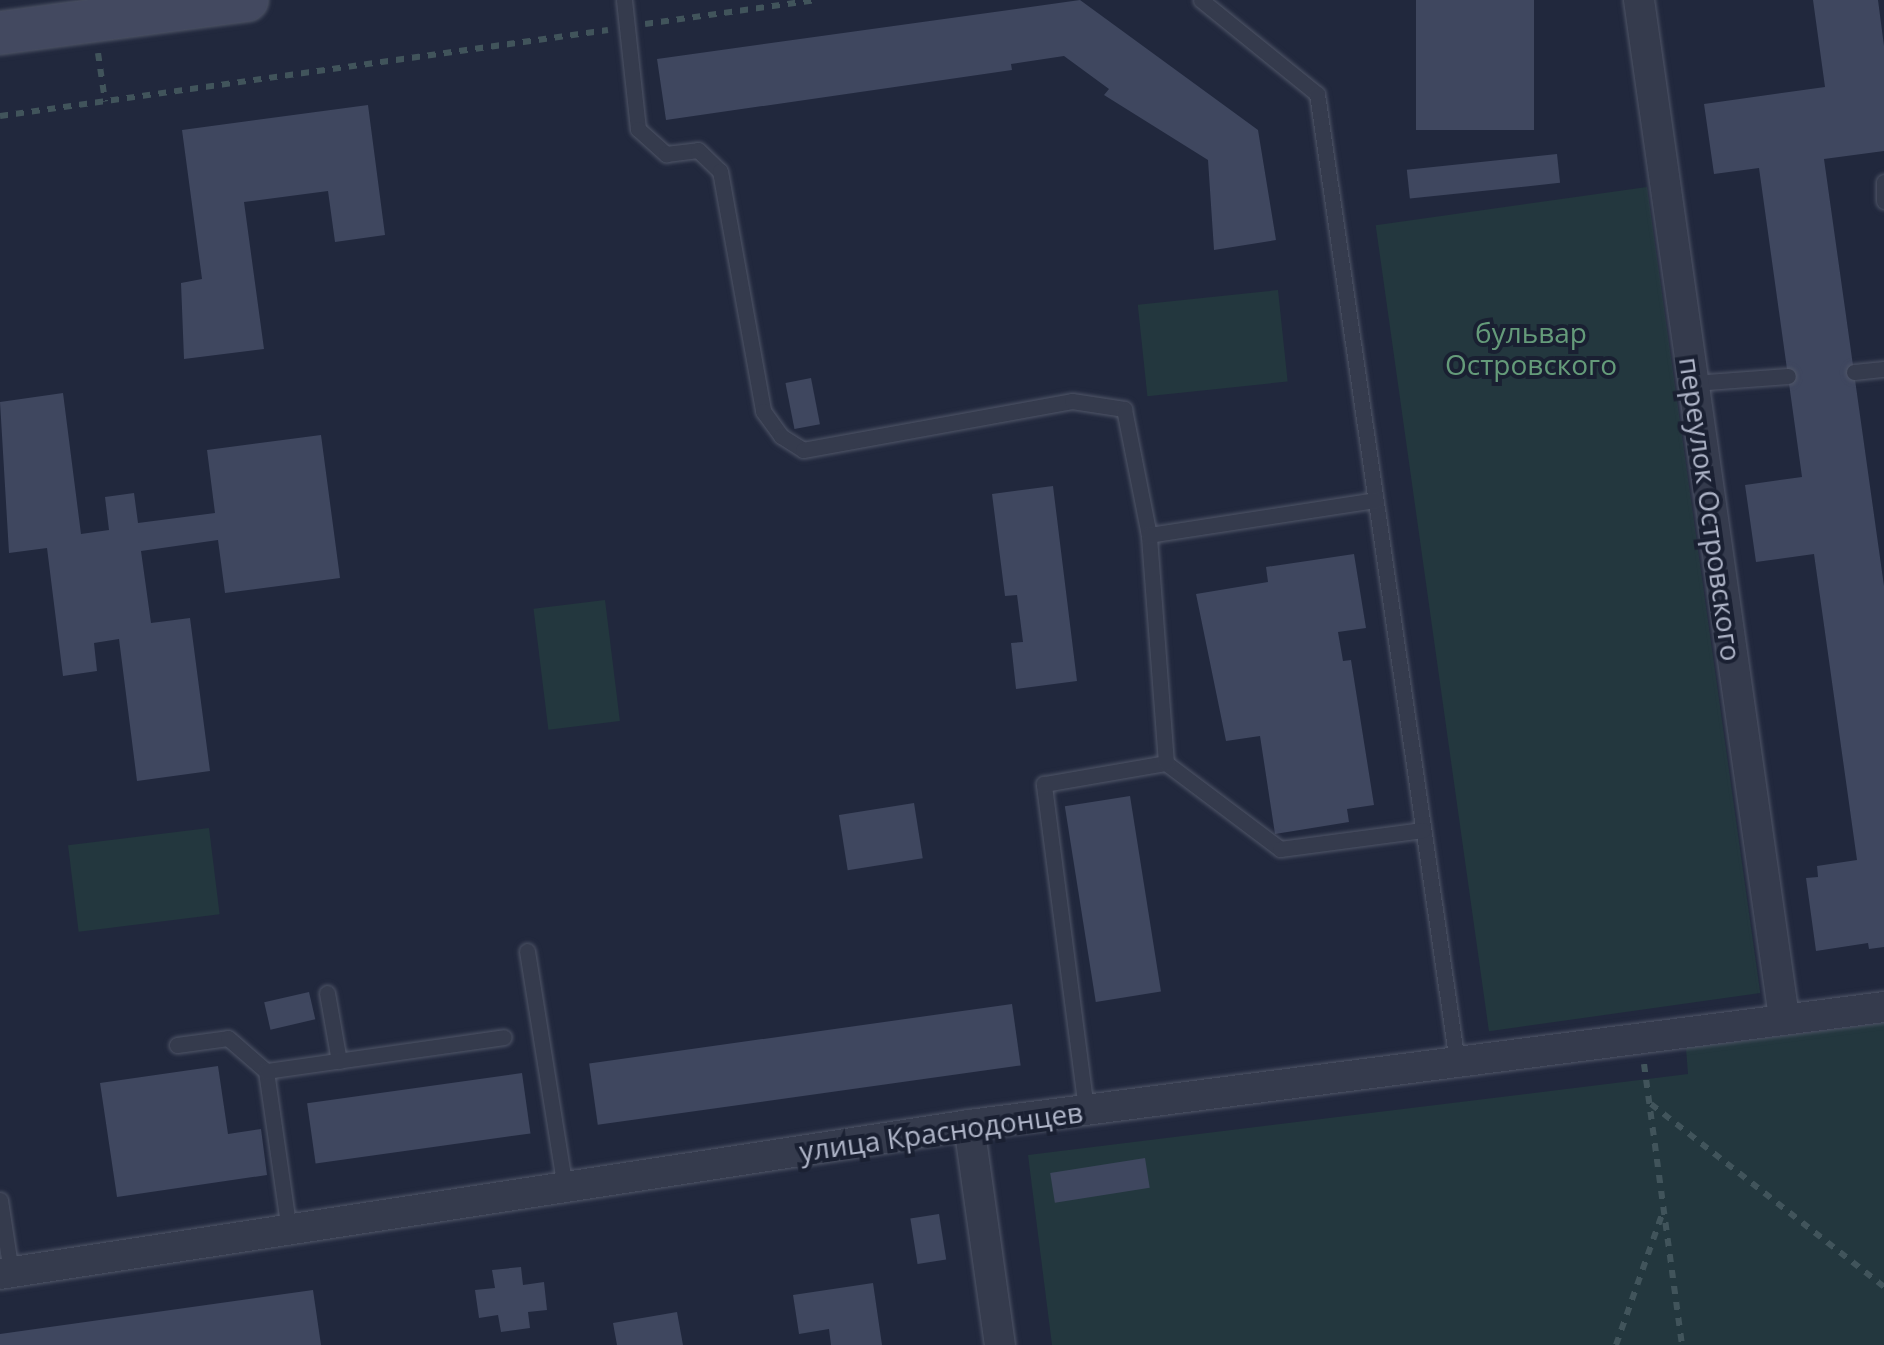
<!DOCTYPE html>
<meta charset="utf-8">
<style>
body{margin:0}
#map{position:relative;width:1884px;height:1345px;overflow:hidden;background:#21283d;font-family:"Open Sans",sans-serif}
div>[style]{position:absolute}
.green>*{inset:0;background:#23373e;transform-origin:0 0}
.building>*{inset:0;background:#3f475f;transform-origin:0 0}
.path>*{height:6px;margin-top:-3px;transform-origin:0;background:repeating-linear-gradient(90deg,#41545b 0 8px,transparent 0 16px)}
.roads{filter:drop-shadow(0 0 2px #505668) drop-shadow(0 0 2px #505668)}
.lane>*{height:15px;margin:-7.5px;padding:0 7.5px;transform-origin:7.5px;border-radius:7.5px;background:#353b4d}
.street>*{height:30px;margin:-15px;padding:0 15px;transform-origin:15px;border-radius:15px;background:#353b4d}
.secondary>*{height:42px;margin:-21px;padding:0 21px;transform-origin:21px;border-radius:21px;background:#434960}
span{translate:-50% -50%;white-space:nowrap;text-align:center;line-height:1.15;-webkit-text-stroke:8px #1a2032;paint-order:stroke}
.park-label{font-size:28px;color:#659b7a}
.street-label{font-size:28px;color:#b0b6c9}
</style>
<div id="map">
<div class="green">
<i style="left:1647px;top:187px;width:814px;height:274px;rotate:82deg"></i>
<i style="left:1278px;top:290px;width:92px;height:141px;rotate:84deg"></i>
<i style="left:605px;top:600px;width:122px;height:72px;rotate:83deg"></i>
<i style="left:209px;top:828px;width:87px;height:142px;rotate:83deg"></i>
<i style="clip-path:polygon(1884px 1023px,1884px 1345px,1052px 1345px,1028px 1155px,1688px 1074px,1686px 1048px)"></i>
</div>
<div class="building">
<i style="clip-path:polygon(1080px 0,1258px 130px,1276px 240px,1214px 250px,1208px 160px,1104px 95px,1109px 89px,1064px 56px,1011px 64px,1012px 70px,666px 120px,657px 59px)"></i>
<i style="left:1416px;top:0;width:118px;height:130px"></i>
<i style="clip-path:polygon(1813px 0,1878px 0,1884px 46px,1884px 151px,1824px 159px,1884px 586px,1884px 947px,1869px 949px,1868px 943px,1816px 951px,1806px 878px,1818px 877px,1817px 866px,1857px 860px,1814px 554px,1756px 562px,1745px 485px,1802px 477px,1759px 168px,1714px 174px,1704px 104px,1825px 87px)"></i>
<i style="clip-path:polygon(368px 105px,385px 235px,335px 242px,328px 191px,244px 202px,264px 349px,184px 359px,181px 283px,202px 279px,182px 130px)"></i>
<i style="left:1557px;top:154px;width:29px;height:151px;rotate:84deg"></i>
<i style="left:811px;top:378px;width:47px;height:26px;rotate:79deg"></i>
<i style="clip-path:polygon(63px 393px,81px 534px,109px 530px,105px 497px,134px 493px,138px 523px,215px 513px,207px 450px,321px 435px,340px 578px,225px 593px,218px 540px,141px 551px,151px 623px,190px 618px,210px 771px,137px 781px,119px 639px,94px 643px,97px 671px,63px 676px,47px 548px,9px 553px,0 402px)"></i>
<i style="clip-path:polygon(1053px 486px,1077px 681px,1016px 689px,1011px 643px,1023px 642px,1017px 595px,1005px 596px,992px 494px)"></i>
<i style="clip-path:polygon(1354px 554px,1366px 628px,1338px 632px,1343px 661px,1351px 660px,1374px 805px,1347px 809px,1349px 822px,1275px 834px,1260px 736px,1226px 741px,1196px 594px,1268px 582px,1266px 567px)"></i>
<i style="left:1130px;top:796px;width:198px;height:66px;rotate:81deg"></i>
<i style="left:914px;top:803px;width:56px;height:76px;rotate:81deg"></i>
<i style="left:309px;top:992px;width:28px;height:46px;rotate:77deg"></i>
<i style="left:1012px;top:1004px;width:62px;height:427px;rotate:82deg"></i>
<i style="clip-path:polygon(218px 1066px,228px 1134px,261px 1129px,267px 1175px,117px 1197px,100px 1083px)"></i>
<i style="left:522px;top:1073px;width:61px;height:217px;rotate:82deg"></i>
<i style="left:1145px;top:1158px;width:30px;height:96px;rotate:81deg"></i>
<i style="left:939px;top:1214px;width:46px;height:29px;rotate:81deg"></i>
<i style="clip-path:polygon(521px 1267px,523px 1285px,544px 1282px,547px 1310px,528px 1312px,530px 1328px,501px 1332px,498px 1315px,479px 1318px,475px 1290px,495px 1288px,492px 1270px)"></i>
<i style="clip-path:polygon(873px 1283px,882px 1345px,831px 1345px,829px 1329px,799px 1334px,793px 1295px)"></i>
<i style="clip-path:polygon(313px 1290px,321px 1345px,0 1345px,0 1334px)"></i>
<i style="clip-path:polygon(677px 1312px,683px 1345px,617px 1345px,613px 1323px)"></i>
</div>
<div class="path">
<i style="left:645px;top:24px;width:173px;rotate:-8deg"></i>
<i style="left:98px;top:53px;width:49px;rotate:81.7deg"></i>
<i style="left:0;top:116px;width:614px;rotate:-8.05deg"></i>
<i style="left:1644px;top:1064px;width:284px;rotate:82.3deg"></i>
<i style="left:1651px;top:1104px;width:296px;rotate:38.1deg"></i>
<i style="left:1616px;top:1345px;width:144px;rotate:-70.6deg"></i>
</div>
<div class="roads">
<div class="lane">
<i style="left:624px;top:0;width:130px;rotate:83.8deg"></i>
<i style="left:638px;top:129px;width:38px;rotate:42deg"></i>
<i style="left:666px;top:154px;width:32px;rotate:-7deg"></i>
<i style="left:698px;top:150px;width:30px;rotate:44deg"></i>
<i style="left:720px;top:171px;width:244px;rotate:79.8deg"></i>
<i style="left:763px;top:411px;width:31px;rotate:54deg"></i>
<i style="left:781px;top:436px;width:26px;rotate:32deg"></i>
<i style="left:803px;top:450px;width:273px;rotate:-10.3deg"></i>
<i style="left:1072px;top:401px;width:53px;rotate:8.7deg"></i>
<i style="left:1124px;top:409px;width:128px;rotate:78.8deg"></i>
<i style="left:1201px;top:0;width:149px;rotate:39deg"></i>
<i style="left:1317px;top:94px;width:978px;rotate:81.77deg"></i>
<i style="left:1884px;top:182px;width:19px;rotate:90deg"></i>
<i style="left:1854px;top:372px;width:30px;rotate:-6deg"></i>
<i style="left:1693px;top:383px;width:95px;rotate:-4.2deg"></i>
<i style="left:1166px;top:763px;width:143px;rotate:37deg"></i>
<i style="left:1280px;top:849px;width:144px;rotate:-7.6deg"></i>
<i style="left:527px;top:951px;width:239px;rotate:80.9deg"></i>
<i style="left:327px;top:993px;width:69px;rotate:80deg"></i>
<i style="left:177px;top:1045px;width:51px;rotate:-7.8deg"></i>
<i style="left:228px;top:1038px;width:50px;rotate:41deg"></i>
<i style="left:266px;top:1071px;width:161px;rotate:81.8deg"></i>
<i style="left:266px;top:1071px;width:240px;rotate:-8.1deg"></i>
<i style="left:1086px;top:1109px;width:328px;rotate:-97.4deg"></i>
<i style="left:1044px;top:784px;width:124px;rotate:-9.8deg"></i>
<i style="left:1166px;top:763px;width:229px;rotate:-94.3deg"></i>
<i style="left:1149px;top:535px;width:229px;rotate:-8.8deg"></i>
<i style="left:0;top:1200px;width:73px;rotate:81.3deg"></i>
</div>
<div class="street">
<i style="left:1639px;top:0;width:1028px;rotate:81.89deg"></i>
<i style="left:969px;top:1125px;width:222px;rotate:82deg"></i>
<i style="left:0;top:1274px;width:980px;rotate:-8.74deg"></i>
<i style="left:969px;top:1125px;width:923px;rotate:-7.35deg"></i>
</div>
<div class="secondary">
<i style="left:0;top:33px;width:249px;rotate:-7.6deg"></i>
</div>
</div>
<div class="park-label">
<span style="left:1531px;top:348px">бульвар<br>Островского</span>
</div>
<div class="street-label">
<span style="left:1711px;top:509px;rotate:82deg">переулок Островского</span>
<span style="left:941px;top:1131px;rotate:-8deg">улица Краснодонцев</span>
</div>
</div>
